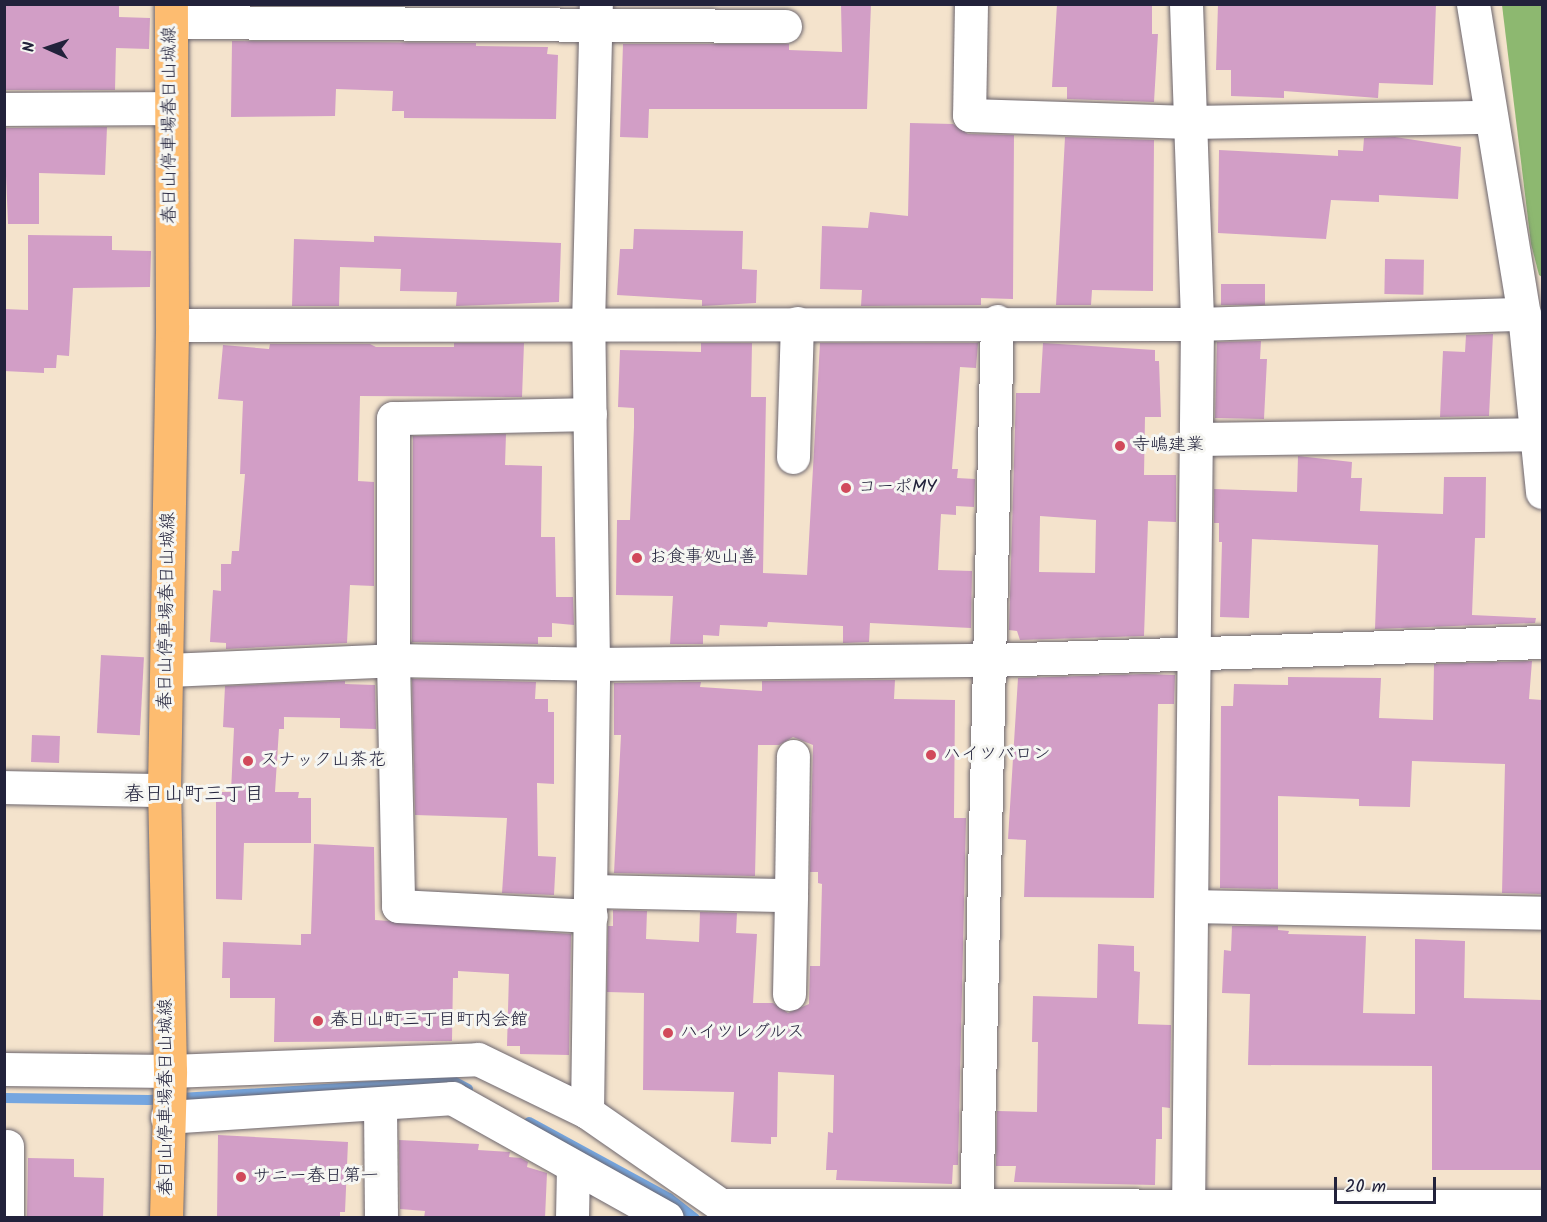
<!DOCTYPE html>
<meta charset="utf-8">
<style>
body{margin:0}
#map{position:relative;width:1547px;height:1222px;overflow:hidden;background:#f4e3cc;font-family:Kalam,"Klee One",sans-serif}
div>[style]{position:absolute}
.forest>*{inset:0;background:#8db870}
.stream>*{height:10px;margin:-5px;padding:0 5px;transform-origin:5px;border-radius:5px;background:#75a6e0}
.building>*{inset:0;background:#d29ec6;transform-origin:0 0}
.roads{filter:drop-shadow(0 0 2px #6c666e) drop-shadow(0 0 2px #6c666e)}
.minor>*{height:33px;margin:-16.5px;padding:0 16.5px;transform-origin:16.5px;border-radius:16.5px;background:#fff}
.major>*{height:33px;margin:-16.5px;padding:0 16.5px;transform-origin:16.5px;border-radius:16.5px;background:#fdbc70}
.dots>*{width:16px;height:16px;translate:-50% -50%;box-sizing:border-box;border:3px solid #f6f6f2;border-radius:50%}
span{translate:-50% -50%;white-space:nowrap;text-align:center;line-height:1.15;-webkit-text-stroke:6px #f6f6f2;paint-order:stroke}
.street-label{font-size:18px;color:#22223b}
.poi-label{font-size:18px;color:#22223b}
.left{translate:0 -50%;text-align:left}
.neighbourhood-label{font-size:20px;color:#22223b}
.frame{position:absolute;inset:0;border:6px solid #22223b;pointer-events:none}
.north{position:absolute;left:18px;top:18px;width:60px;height:60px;-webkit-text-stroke:4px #f6f6f2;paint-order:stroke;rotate:273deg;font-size:16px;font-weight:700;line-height:24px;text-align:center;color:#22223b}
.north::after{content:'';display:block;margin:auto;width:21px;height:27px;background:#22223b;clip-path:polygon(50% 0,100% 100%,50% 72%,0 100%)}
.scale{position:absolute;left:1334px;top:1177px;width:102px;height:27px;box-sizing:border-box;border:3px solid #22223b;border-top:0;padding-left:8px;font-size:18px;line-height:21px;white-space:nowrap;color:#22223b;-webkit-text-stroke:4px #f6f6f2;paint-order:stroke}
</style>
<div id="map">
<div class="forest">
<i style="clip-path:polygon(1502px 5px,1542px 5px,1542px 277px,1539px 275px,1531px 244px)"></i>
</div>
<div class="stream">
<i style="left:4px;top:1098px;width:145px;rotate:0.8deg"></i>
<i style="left:149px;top:1100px;width:305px;rotate:-3.6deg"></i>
<i style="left:453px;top:1081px;width:17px;rotate:28deg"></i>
<i style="left:529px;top:1122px;width:159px;rotate:28.5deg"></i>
<i style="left:669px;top:1198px;width:33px;rotate:38deg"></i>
</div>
<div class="building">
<i style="clip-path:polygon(4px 4px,119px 4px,119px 17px,150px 18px,149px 49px,116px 48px,115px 90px,4px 90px)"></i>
<i style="clip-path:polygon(841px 4px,871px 4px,867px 109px,649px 109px,648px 138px,620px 137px,623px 44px,789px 44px,789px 50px,842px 52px)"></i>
<i style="clip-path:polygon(1057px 4px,1152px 4px,1152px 34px,1158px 34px,1154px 102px,1067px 99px,1067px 87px,1052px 87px)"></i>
<i style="clip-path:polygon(1218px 4px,1436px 4px,1433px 85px,1379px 83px,1378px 98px,1284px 91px,1284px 98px,1231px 96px,1231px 70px,1216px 70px)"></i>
<i style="clip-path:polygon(232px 41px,476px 43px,476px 46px,548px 47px,547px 54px,558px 55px,556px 119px,404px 118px,404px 111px,392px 111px,393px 91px,336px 89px,335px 116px,231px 117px)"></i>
<i style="clip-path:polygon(910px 123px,953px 124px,968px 134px,1014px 135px,1013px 299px,981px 298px,981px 305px,861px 306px,862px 290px,820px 289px,822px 226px,868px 228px,870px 212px,908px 216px)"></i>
<i style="clip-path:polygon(107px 127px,105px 175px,39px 173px,39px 224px,8px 224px,4px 128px)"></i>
<i style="clip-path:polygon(1065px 137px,1154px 140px,1153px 291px,1092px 290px,1091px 305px,1045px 305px,1056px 305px)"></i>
<i style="clip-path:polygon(1395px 137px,1461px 147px,1458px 199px,1379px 195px,1379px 202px,1331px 200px,1326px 239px,1218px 233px,1219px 150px,1338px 156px,1338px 150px,1363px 151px,1364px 138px)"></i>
<i style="clip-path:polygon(634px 229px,743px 231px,742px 269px,757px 270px,756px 303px,702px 306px,702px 300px,617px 295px,620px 249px,633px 249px)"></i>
<i style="clip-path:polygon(28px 235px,112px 236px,112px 250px,151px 251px,150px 287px,73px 288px,69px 356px,57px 355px,56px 368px,44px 368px,44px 373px,4px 371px,4px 309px,28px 310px)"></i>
<i style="clip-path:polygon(374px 236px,561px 243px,559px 302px,456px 306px,457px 292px,400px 291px,401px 269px,340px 267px,339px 306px,292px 306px,294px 239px,374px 242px)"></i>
<i style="left:1385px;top:259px;width:39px;height:35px;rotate:1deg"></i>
<i style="left:1221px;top:284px;width:44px;height:21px"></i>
<i style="clip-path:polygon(1493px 334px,1489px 416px,1440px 417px,1443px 351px,1465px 352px,1466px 335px)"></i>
<i style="clip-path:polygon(1261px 341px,1260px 359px,1267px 359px,1264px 419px,1215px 418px,1217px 342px)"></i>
<i style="clip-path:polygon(454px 343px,524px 343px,522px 397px,360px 396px,358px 481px,374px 482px,374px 586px,350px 585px,347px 643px,226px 649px,226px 643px,210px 642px,213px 590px,221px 591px,221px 564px,231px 564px,232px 551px,239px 551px,245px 474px,240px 474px,243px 401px,218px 399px,223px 345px,269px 349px,270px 344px,370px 344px,376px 347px,454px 347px)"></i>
<i style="clip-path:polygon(701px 343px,752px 343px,751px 397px,766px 397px,763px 573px,807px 575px,820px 343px,978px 343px,976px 368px,960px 367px,952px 469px,958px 469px,957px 478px,975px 479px,974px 507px,956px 506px,956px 515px,941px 514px,938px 570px,972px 571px,971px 628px,870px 623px,869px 642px,843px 643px,843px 626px,768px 622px,767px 627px,720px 625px,719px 636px,703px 635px,703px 644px,670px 644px,673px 596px,616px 595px,617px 520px,630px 520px,634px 427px,634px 408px,618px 407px,620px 350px,701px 352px)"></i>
<i style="clip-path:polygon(evenodd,1043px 343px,1155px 350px,1155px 361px,1159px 361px,1161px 417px,1145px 417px,1144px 475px,1176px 475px,1176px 522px,1148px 521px,1144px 636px,1020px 640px,1017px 631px,1009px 630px,1016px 393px,1040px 393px,1043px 343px,1040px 516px,1096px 520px,1095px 573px,1039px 572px,1040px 516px)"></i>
<i style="clip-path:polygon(506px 434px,505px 465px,542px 466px,541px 537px,555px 537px,556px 597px,573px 597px,574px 625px,552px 623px,552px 637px,538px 637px,538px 644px,412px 642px,413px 436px)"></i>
<i style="clip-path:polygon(1298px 456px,1352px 462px,1351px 478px,1362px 478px,1360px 511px,1443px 514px,1444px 477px,1486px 477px,1485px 538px,1475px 538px,1472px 615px,1536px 618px,1535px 623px,1375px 629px,1378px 545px,1252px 539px,1249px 618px,1220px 617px,1222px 542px,1219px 542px,1219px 523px,1214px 523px,1214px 489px,1297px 492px)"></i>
<i style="left:101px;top:655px;width:43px;height:78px;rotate:3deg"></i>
<i style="clip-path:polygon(1532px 661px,1529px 699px,1542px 700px,1542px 894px,1502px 893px,1505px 764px,1412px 761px,1410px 807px,1359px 806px,1359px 799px,1278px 796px,1278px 889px,1220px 888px,1221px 706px,1233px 706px,1234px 684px,1288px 685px,1288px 677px,1381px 678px,1379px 718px,1433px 720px,1434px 664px)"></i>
<i style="clip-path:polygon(1145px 674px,1175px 675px,1174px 704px,1158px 704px,1154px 898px,1024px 897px,1026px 840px,1008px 839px,1018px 678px)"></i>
<i style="clip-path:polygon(412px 679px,536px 682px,535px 699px,548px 699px,548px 712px,554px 712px,554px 784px,537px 783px,538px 856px,556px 857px,554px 895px,502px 893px,507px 818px,415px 815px)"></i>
<i style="clip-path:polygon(895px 680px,894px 699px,955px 700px,954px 818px,966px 818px,958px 1165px,953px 1165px,952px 1184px,836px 1180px,837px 1170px,826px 1170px,828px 1132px,833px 1133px,834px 1075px,778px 1072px,777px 1137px,771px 1137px,771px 1144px,731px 1142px,734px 1092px,643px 1090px,644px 993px,607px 992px,608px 926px,613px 926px,613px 910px,647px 911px,646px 939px,699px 942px,700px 912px,737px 913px,736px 933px,757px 934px,753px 1003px,773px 1003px,788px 1013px,809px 1004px,810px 966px,820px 966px,822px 884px,818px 883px,818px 872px,810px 872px,813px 745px,793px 737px,779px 745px,758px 745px,755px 876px,614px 873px,621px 735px,614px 735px,614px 683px,701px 682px,700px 687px,762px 691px,762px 681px)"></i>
<i style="clip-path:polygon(345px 681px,345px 684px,375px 685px,376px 729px,340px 728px,340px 718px,284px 717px,284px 729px,279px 729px,275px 792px,299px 792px,298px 798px,311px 798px,311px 843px,244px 843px,242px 900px,216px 899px,216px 792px,231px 792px,234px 728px,223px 727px,225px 686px)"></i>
<i style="left:32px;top:735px;width:28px;height:27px;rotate:2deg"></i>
<i style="clip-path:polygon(314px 844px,374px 847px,375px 920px,571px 934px,569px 1055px,520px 1054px,520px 1046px,507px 1046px,509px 974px,458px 971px,458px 978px,453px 978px,452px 1041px,274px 1042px,275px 998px,230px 998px,230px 978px,222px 978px,223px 942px,301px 945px,301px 934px,311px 934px)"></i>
<i style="clip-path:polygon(1232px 926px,1278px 926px,1278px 930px,1289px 931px,1288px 934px,1366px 936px,1363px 1013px,1415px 1014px,1415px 939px,1465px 941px,1464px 998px,1542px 1000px,1542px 1170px,1432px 1170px,1432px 1066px,1248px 1065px,1250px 994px,1222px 993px,1224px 950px,1231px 951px)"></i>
<i style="clip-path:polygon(1098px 944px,1134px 946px,1134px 971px,1140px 972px,1138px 1024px,1171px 1025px,1170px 1108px,1162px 1107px,1162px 1139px,1156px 1139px,1155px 1185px,1014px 1182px,1016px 1166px,996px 1166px,997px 1111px,1037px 1112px,1038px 1042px,1032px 1042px,1033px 996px,1097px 998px)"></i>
<i style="clip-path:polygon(218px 1135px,348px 1142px,345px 1212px,340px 1212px,340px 1218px,217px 1218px)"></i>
<i style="clip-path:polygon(399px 1140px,479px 1144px,478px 1150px,510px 1152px,509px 1157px,521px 1158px,528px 1162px,527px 1167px,547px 1173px,545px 1218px,424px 1218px,425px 1211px,400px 1209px)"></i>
<i style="clip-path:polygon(28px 1158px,74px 1159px,74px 1177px,104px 1178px,103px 1218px,27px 1218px)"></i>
</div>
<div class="roads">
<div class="minor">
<i style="left:971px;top:4px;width:111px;rotate:91deg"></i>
<i style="left:969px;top:115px;width:221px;rotate:1.8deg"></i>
<i style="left:1190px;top:122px;width:300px;rotate:-1deg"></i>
<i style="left:1186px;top:4px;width:320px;rotate:88deg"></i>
<i style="left:1197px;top:324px;width:894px;rotate:90.58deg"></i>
<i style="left:1473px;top:4px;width:314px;rotate:80.7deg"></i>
<i style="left:1524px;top:314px;width:179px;rotate:84.2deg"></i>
<i style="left:171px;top:22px;width:614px;rotate:0.37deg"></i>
<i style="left:4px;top:109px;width:166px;rotate:-0.3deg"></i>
<i style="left:172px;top:325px;width:1025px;rotate:-0.06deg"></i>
<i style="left:1197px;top:324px;width:327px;rotate:-1.8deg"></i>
<i style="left:590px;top:414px;width:197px;rotate:178.8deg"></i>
<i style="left:393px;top:418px;width:242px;rotate:90deg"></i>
<i style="left:393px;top:660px;width:246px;rotate:88.8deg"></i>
<i style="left:398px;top:906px;width:193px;rotate:3deg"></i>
<i style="left:1196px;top:439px;width:338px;rotate:-0.8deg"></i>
<i style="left:793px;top:457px;width:134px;rotate:-88.3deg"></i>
<i style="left:168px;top:670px;width:225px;rotate:-2.5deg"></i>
<i style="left:393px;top:660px;width:200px;rotate:1.1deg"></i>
<i style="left:593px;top:664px;width:398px;rotate:-0.6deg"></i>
<i style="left:991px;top:660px;width:551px;rotate:-1.87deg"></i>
<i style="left:4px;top:787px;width:160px;rotate:1.1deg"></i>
<i style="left:592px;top:891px;width:199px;rotate:1.2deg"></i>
<i style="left:791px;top:895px;width:139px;rotate:-89.2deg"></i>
<i style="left:1192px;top:906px;width:350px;rotate:1.1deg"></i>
<i style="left:789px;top:994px;width:99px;rotate:-88.8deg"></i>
<i style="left:4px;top:1069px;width:166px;rotate:0.7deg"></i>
<i style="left:170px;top:1071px;width:308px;rotate:-2.2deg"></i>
<i style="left:478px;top:1059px;width:121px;rotate:25.9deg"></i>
<i style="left:587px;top:1112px;width:163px;rotate:34.8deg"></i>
<i style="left:721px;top:1205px;width:821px;rotate:0.07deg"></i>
<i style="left:380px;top:1104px;width:114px;rotate:89.5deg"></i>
<i style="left:587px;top:1112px;width:448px;rotate:-89.2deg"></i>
<i style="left:593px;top:664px;width:339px;rotate:-90.8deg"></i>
<i style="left:588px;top:325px;width:321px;rotate:-88.6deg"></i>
<i style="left:167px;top:1117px;width:286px;rotate:-3.8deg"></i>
<i style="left:452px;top:1098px;width:246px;rotate:29.2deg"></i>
<i style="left:7px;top:1218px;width:72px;rotate:-90deg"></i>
<i style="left:572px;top:1218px;width:51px;rotate:-88.9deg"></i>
<i style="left:976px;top:1218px;width:897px;rotate:-88.66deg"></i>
</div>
<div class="major">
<i style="left:166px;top:1218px;width:147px;rotate:-88.4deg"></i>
<i style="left:170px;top:1071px;width:281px;rotate:-91.2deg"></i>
<i style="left:164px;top:790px;width:465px;rotate:-89deg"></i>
<i style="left:172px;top:325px;width:321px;rotate:-90.2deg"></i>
</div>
</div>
<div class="dots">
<i style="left:1120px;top:446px;background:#d1495b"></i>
<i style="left:846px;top:488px;background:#d1495b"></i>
<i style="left:637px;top:558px;background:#d1495b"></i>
<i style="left:931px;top:755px;background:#d1495b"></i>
<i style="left:248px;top:761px;background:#d1495b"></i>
<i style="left:318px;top:1021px;background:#d1495b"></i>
<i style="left:668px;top:1033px;background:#d1495b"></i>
<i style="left:241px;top:1177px;background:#d1495b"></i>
</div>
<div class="street-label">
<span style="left:171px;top:125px;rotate:-90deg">春日山停車場春日山城線</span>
<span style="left:168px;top:611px;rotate:-89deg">春日山停車場春日山城線</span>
<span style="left:167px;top:1097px;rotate:-90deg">春日山停車場春日山城線</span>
</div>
<div class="poi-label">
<span class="left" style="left:1132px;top:446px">寺嶋建業</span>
<span class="left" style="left:858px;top:488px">コーポMY</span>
<span class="left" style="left:649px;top:558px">お食事処山善</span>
<span class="left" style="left:943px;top:755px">ハイツバロン</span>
<span class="left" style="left:260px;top:761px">スナック山茶花</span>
<span class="left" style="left:330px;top:1021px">春日山町三丁目町内会館</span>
<span class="left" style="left:680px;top:1033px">ハイツレグルス</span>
<span class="left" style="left:253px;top:1177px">サニー春日第一</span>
</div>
<div class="neighbourhood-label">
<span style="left:194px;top:795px">春日山町三丁目</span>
</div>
<div class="frame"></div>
<div class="north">N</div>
<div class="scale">20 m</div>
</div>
